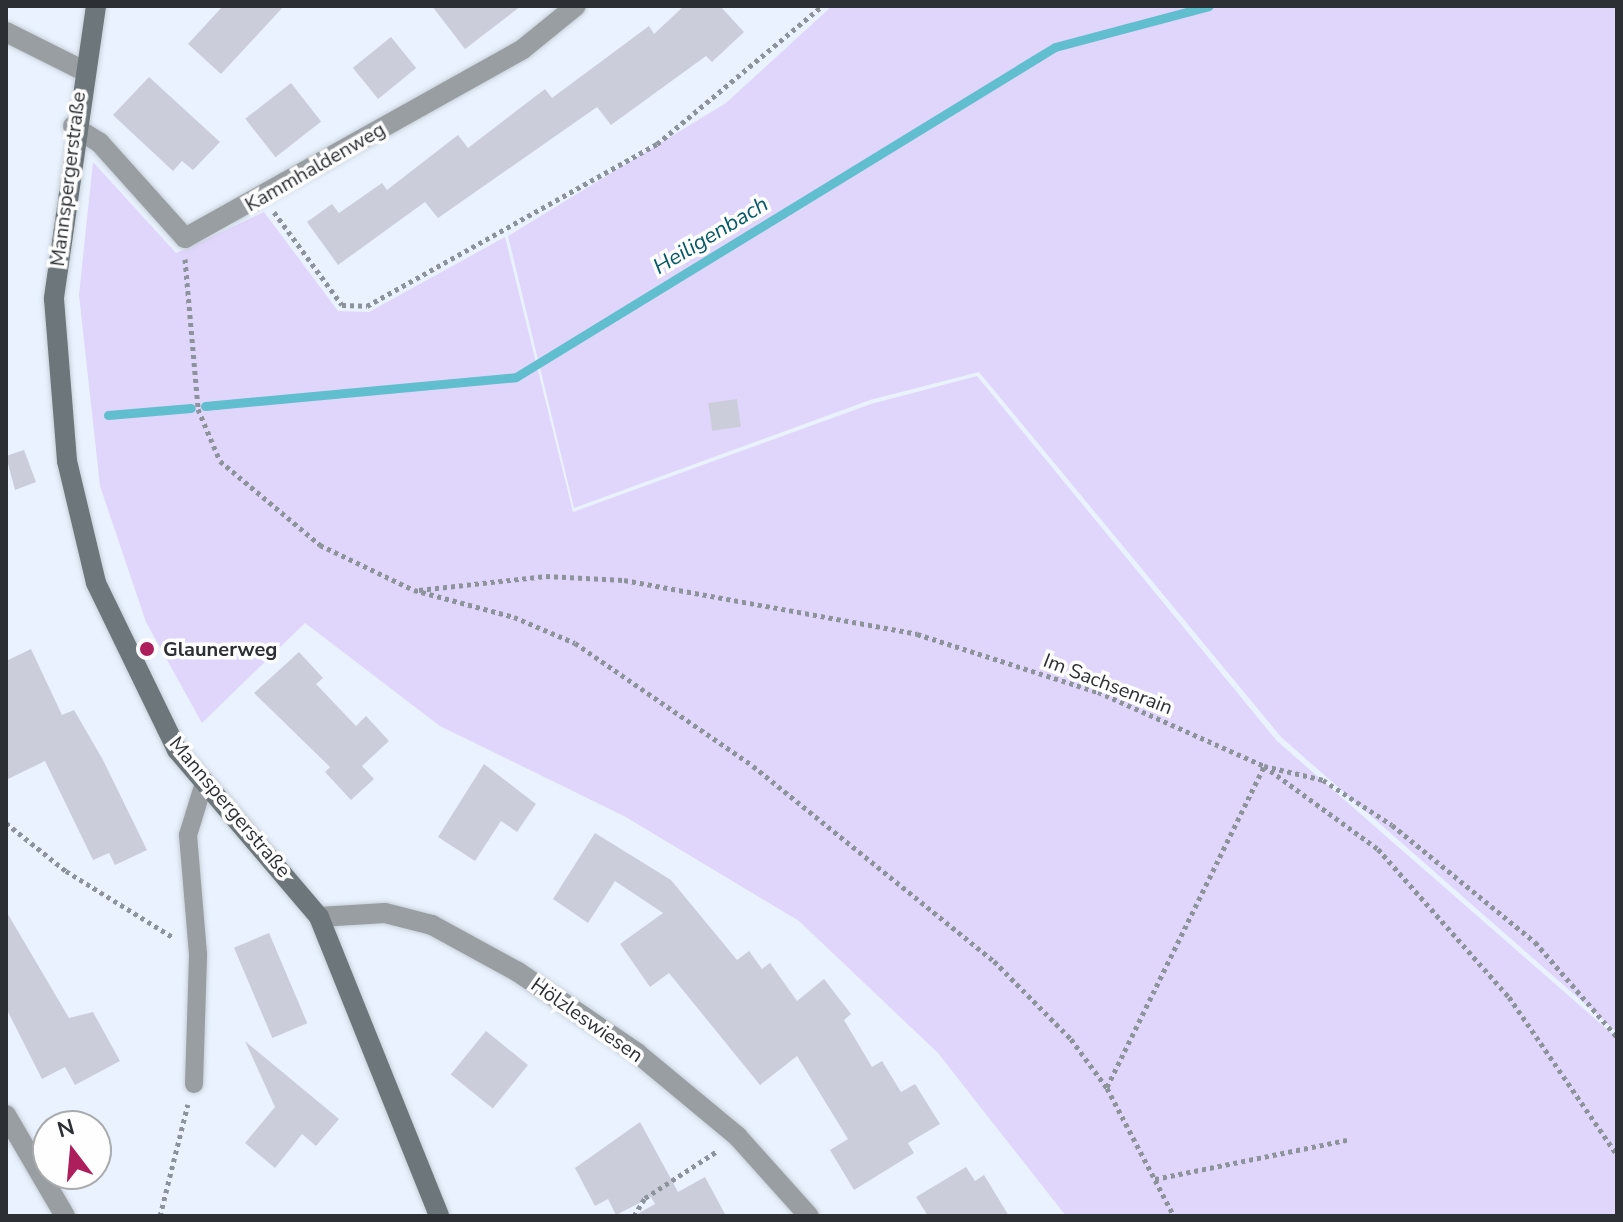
<!DOCTYPE html>
<meta charset="utf-8">
<style>
body{margin:0}
#map{position:relative;width:1623px;height:1222px;overflow:hidden;background:#e9f2fe;font-family:"Nunito Sans",sans-serif}
div>[style]{position:absolute}
.green>*{inset:0;background:#e0d6fc}
.stream>*{height:9px;margin:-4.5px;padding:0 4.5px;transform-origin:4.5px;border-radius:4.5px;background:#60becf}
.building>*{inset:0;background:#cbceda;transform-origin:0 0}
.path>*{height:5px;margin-top:-2.5px;transform-origin:0;background:repeating-linear-gradient(90deg,#8d939b 0 4px,transparent 0 8px)}
.roads{filter:drop-shadow(0 0 2px #c7cfd9) drop-shadow(0 0 2px #c7cfd9)}
.lane>*{height:18px;margin:-9px;padding:0 9px;transform-origin:9px;border-radius:9px;background:#989ea1}
.street>*{height:20px;margin:-10px;padding:0 10px;transform-origin:10px;border-radius:10px;background:#989ea1}
.secondary>*{height:20px;margin:-10px;padding:0 10px;transform-origin:10px;border-radius:10px;background:#6d767a}
.dots>*{width:22px;height:22px;translate:-50% -50%;box-sizing:border-box;border:4px solid #fefefe;border-radius:50%}
span{translate:-50% -50%;white-space:nowrap;text-align:center;line-height:1.15;-webkit-text-stroke:7px #fefefe;paint-order:stroke}
.street-label{font-size:20px;color:#2c2f33}
.poi-label{font-size:20px;color:#2c2f33;font-weight:700}
.left{translate:0 -50%;text-align:left}
.water-label{font-size:22px;color:#035965;font-style:italic}
.frame{position:absolute;inset:0;border:8px solid #2c2f33;pointer-events:none}
.north{position:absolute;left:32px;top:1110px;width:80px;height:80px;box-sizing:border-box;background:#fefefe;border:2px solid #aaabad;border-radius:50%;rotate:344deg;font-size:22px;font-weight:700;line-height:32px;text-align:center;color:#2c2f33}
.north::after{content:'';display:block;margin:auto;width:28px;height:36px;background:#ac1f5c;clip-path:polygon(50% 0,100% 100%,50% 72%,0 100%)}
</style>
<div id="map">
<div class="green">
<i style="clip-path:polygon(832px 6px,1617px 6px,1617px 1032px,1281px 737px,979px 372px,870px 400px,574px 508px,508px 236px,726px 103px)"></i>
<i style="clip-path:polygon(93px 162px,176px 253px,264px 212px,338px 311px,369px 312px,505px 237px,573px 512px,871px 404px,977px 376px,1277px 741px,1617px 1038px,1617px 1216px,1066px 1216px,938px 1053px,799px 921px,624px 816px,440px 726px,305px 623px,202px 723px,146px 622px,100px 486px,79px 295px)"></i>
</div>
<div class="stream">
<i style="left:205px;top:406px;width:312px;rotate:-5.3deg"></i>
<i style="left:516px;top:377px;width:632px;rotate:-31.48deg"></i>
<i style="left:1055px;top:47px;width:159px;rotate:-14.9deg"></i>
<i style="left:108px;top:415px;width:83px;rotate:-4.8deg"></i>
</div>
<div class="building">
<i style="clip-path:polygon(223px 6px,284px 6px,221px 74px,188px 44px)"></i>
<i style="clip-path:polygon(432px 6px,521px 6px,465px 49px)"></i>
<i style="clip-path:polygon(684px 6px,720px 6px,744px 32px,712px 62px,706px 56px,611px 125px,597px 107px,438px 218px,425px 202px,338px 265px,307px 222px,332px 204px,339px 213px,382px 183px,387px 190px,458px 135px,468px 148px,545px 89px,552px 98px,649px 26px,654px 34px)"></i>
<i style="left:391px;top:37px;width:40px;height:49px;rotate:51deg"></i>
<i style="clip-path:polygon(149px 77px,220px 142px,193px 170px,182px 161px,173px 171px,113px 115px)"></i>
<i style="left:291px;top:83px;width:49px;height:58px;rotate:52deg"></i>
<i style="left:737px;top:399px;width:28px;height:29px;rotate:82deg"></i>
<i style="clip-path:polygon(24px 450px,36px 482px,15px 490px,6px 456px)"></i>
<i style="clip-path:polygon(31px 649px,62px 715px,74px 710px,103px 760px,147px 850px,115px 865px,109px 853px,93px 860px,45px 761px,6px 780px,6px 661px)"></i>
<i style="clip-path:polygon(299px 652px,323px 678px,316px 684px,356px 726px,366px 716px,389px 741px,362px 766px,374px 779px,351px 800px,325px 772px,330px 767px,254px 693px)"></i>
<i style="clip-path:polygon(484px 764px,536px 804px,517px 832px,501px 821px,475px 861px,438px 837px)"></i>
<i style="clip-path:polygon(595px 833px,671px 880px,737px 960px,749px 951px,762px 969px,770px 963px,797px 1001px,824px 979px,851px 1014px,844px 1020px,872px 1067px,882px 1061px,901px 1092px,915px 1084px,940px 1124px,908px 1143px,914px 1153px,854px 1190px,830px 1150px,848px 1139px,797px 1056px,760px 1085px,669px 973px,650px 987px,620px 944px,663px 913px,615px 881px,588px 923px,553px 899px)"></i>
<i style="clip-path:polygon(6px 911px,69px 1018px,93px 1012px,120px 1061px,75px 1085px,65px 1067px,42px 1079px,6px 1008px)"></i>
<i style="left:269px;top:933px;width:98px;height:38px;rotate:67deg"></i>
<i style="left:486px;top:1031px;width:54px;height:56px;rotate:39deg"></i>
<i style="clip-path:polygon(245px 1041px,339px 1119px,316px 1146px,302px 1134px,275px 1168px,245px 1143px,275px 1107px)"></i>
<i style="clip-path:polygon(640px 1122px,678px 1192px,705px 1177px,726px 1216px,634px 1216px,655px 1204px,651px 1197px,616px 1215px,608px 1199px,595px 1206px,575px 1168px)"></i>
<i style="clip-path:polygon(966px 1167px,975px 1181px,984px 1175px,1009px 1216px,928px 1216px,916px 1197px)"></i>
</div>
<div class="path">
<i style="left:274px;top:212px;width:115px;rotate:53.8deg"></i>
<i style="left:342px;top:305px;width:25px;rotate:2deg"></i>
<i style="left:367px;top:306px;width:332px;rotate:-29.2deg"></i>
<i style="left:657px;top:144px;width:215px;rotate:-39.9deg"></i>
<i style="left:185px;top:259px;width:151px;rotate:85deg"></i>
<i style="left:198px;top:409px;width:56px;rotate:67.1deg"></i>
<i style="left:220px;top:461px;width:131px;rotate:40deg"></i>
<i style="left:320px;top:545px;width:104px;rotate:25.6deg"></i>
<i style="left:414px;top:590px;width:104px;rotate:15.1deg"></i>
<i style="left:514px;top:617px;width:66px;rotate:23.1deg"></i>
<i style="left:575px;top:643px;width:216px;rotate:34.6deg"></i>
<i style="left:753px;top:766px;width:310px;rotate:39deg"></i>
<i style="left:994px;top:961px;width:110px;rotate:45.4deg"></i>
<i style="left:1071px;top:1039px;width:61px;rotate:53.7deg"></i>
<i style="left:1107px;top:1088px;width:144px;rotate:62.4deg"></i>
<i style="left:419px;top:590px;width:128px;rotate:-6.3deg"></i>
<i style="left:546px;top:576px;width:78px;rotate:2.9deg"></i>
<i style="left:624px;top:580px;width:298px;rotate:10.4deg"></i>
<i style="left:917px;top:634px;width:190px;rotate:17.8deg"></i>
<i style="left:1098px;top:692px;width:182px;rotate:24deg"></i>
<i style="left:1264px;top:766px;width:141px;rotate:36.1deg"></i>
<i style="left:1378px;top:849px;width:198px;rotate:48.5deg"></i>
<i style="left:1509px;top:997px;width:191px;rotate:55.6deg"></i>
<i style="left:6px;top:823px;width:77px;rotate:38.7deg"></i>
<i style="left:66px;top:871px;width:127px;rotate:31.8deg"></i>
<i style="left:1107px;top:1087px;width:357px;rotate:-63.9deg"></i>
<i style="left:1264px;top:766px;width:61px;rotate:13.3deg"></i>
<i style="left:1323px;top:780px;width:82px;rotate:33.1deg"></i>
<i style="left:1392px;top:825px;width:185px;rotate:39.3deg"></i>
<i style="left:1535px;top:942px;width:125px;rotate:49.2deg"></i>
<i style="left:1155px;top:1179px;width:196px;rotate:-11.5deg"></i>
<i style="left:160px;top:1216px;width:115px;rotate:-76deg"></i>
<i style="left:634px;top:1216px;width:21px;rotate:-59deg"></i>
<i style="left:645px;top:1198px;width:86px;rotate:-33.1deg"></i>
</div>
<div class="roads">
<div class="lane">
<i style="left:194px;top:1084px;width:130px;rotate:-88.2deg"></i>
<i style="left:198px;top:954px;width:119px;rotate:-94.8deg"></i>
<i style="left:188px;top:835px;width:54px;rotate:-72.9deg"></i>
</div>
<div class="street">
<i style="left:6px;top:32px;width:85px;rotate:26.6deg"></i>
<i style="left:73px;top:126px;width:31px;rotate:32deg"></i>
<i style="left:99px;top:142px;width:129px;rotate:48.1deg"></i>
<i style="left:185px;top:238px;width:387px;rotate:-29.2deg"></i>
<i style="left:523px;top:49px;width:68px;rotate:-39.1deg"></i>
<i style="left:319px;top:917px;width:66px;rotate:-3.5deg"></i>
<i style="left:385px;top:913px;width:49px;rotate:14.3deg"></i>
<i style="left:432px;top:925px;width:98px;rotate:28.7deg"></i>
<i style="left:518px;top:972px;width:144px;rotate:34.2deg"></i>
<i style="left:637px;top:1053px;width:131px;rotate:39.7deg"></i>
<i style="left:738px;top:1137px;width:106px;rotate:48.1deg"></i>
<i style="left:6px;top:1115px;width:117px;rotate:59.7deg"></i>
</div>
<div class="secondary">
<i style="left:96px;top:6px;width:296px;rotate:98.2deg"></i>
<i style="left:54px;top:299px;width:163px;rotate:85.4deg"></i>
<i style="left:67px;top:461px;width:125px;rotate:76.6deg"></i>
<i style="left:96px;top:583px;width:186px;rotate:64.1deg"></i>
<i style="left:177px;top:750px;width:219px;rotate:49.6deg"></i>
<i style="left:319px;top:917px;width:322px;rotate:68.1deg"></i>
</div>
</div>
<div class="dots">
<i style="left:147px;top:649px;background:#ac1f5c"></i>
</div>
<div class="street-label">
<span style="left:315px;top:167px;rotate:-30deg">Kammhaldenweg</span>
<span style="left:68px;top:179px;rotate:-83deg">Mannspergerstraße</span>
<span style="left:1108px;top:684px;rotate:21deg">Im Sachsenrain</span>
<span style="left:230px;top:807px;rotate:50deg">Mannspergerstraße</span>
<span style="left:587px;top:1020px;rotate:35deg">Hölzleswiesen</span>
</div>
<div class="poi-label">
<span class="left" style="left:163px;top:649px">Glaunerweg</span>
</div>
<div class="water-label">
<span style="left:711px;top:236px;rotate:-31deg">Heiligenbach</span>
</div>
<div class="frame"></div>
<div class="north">N</div>
</div>
